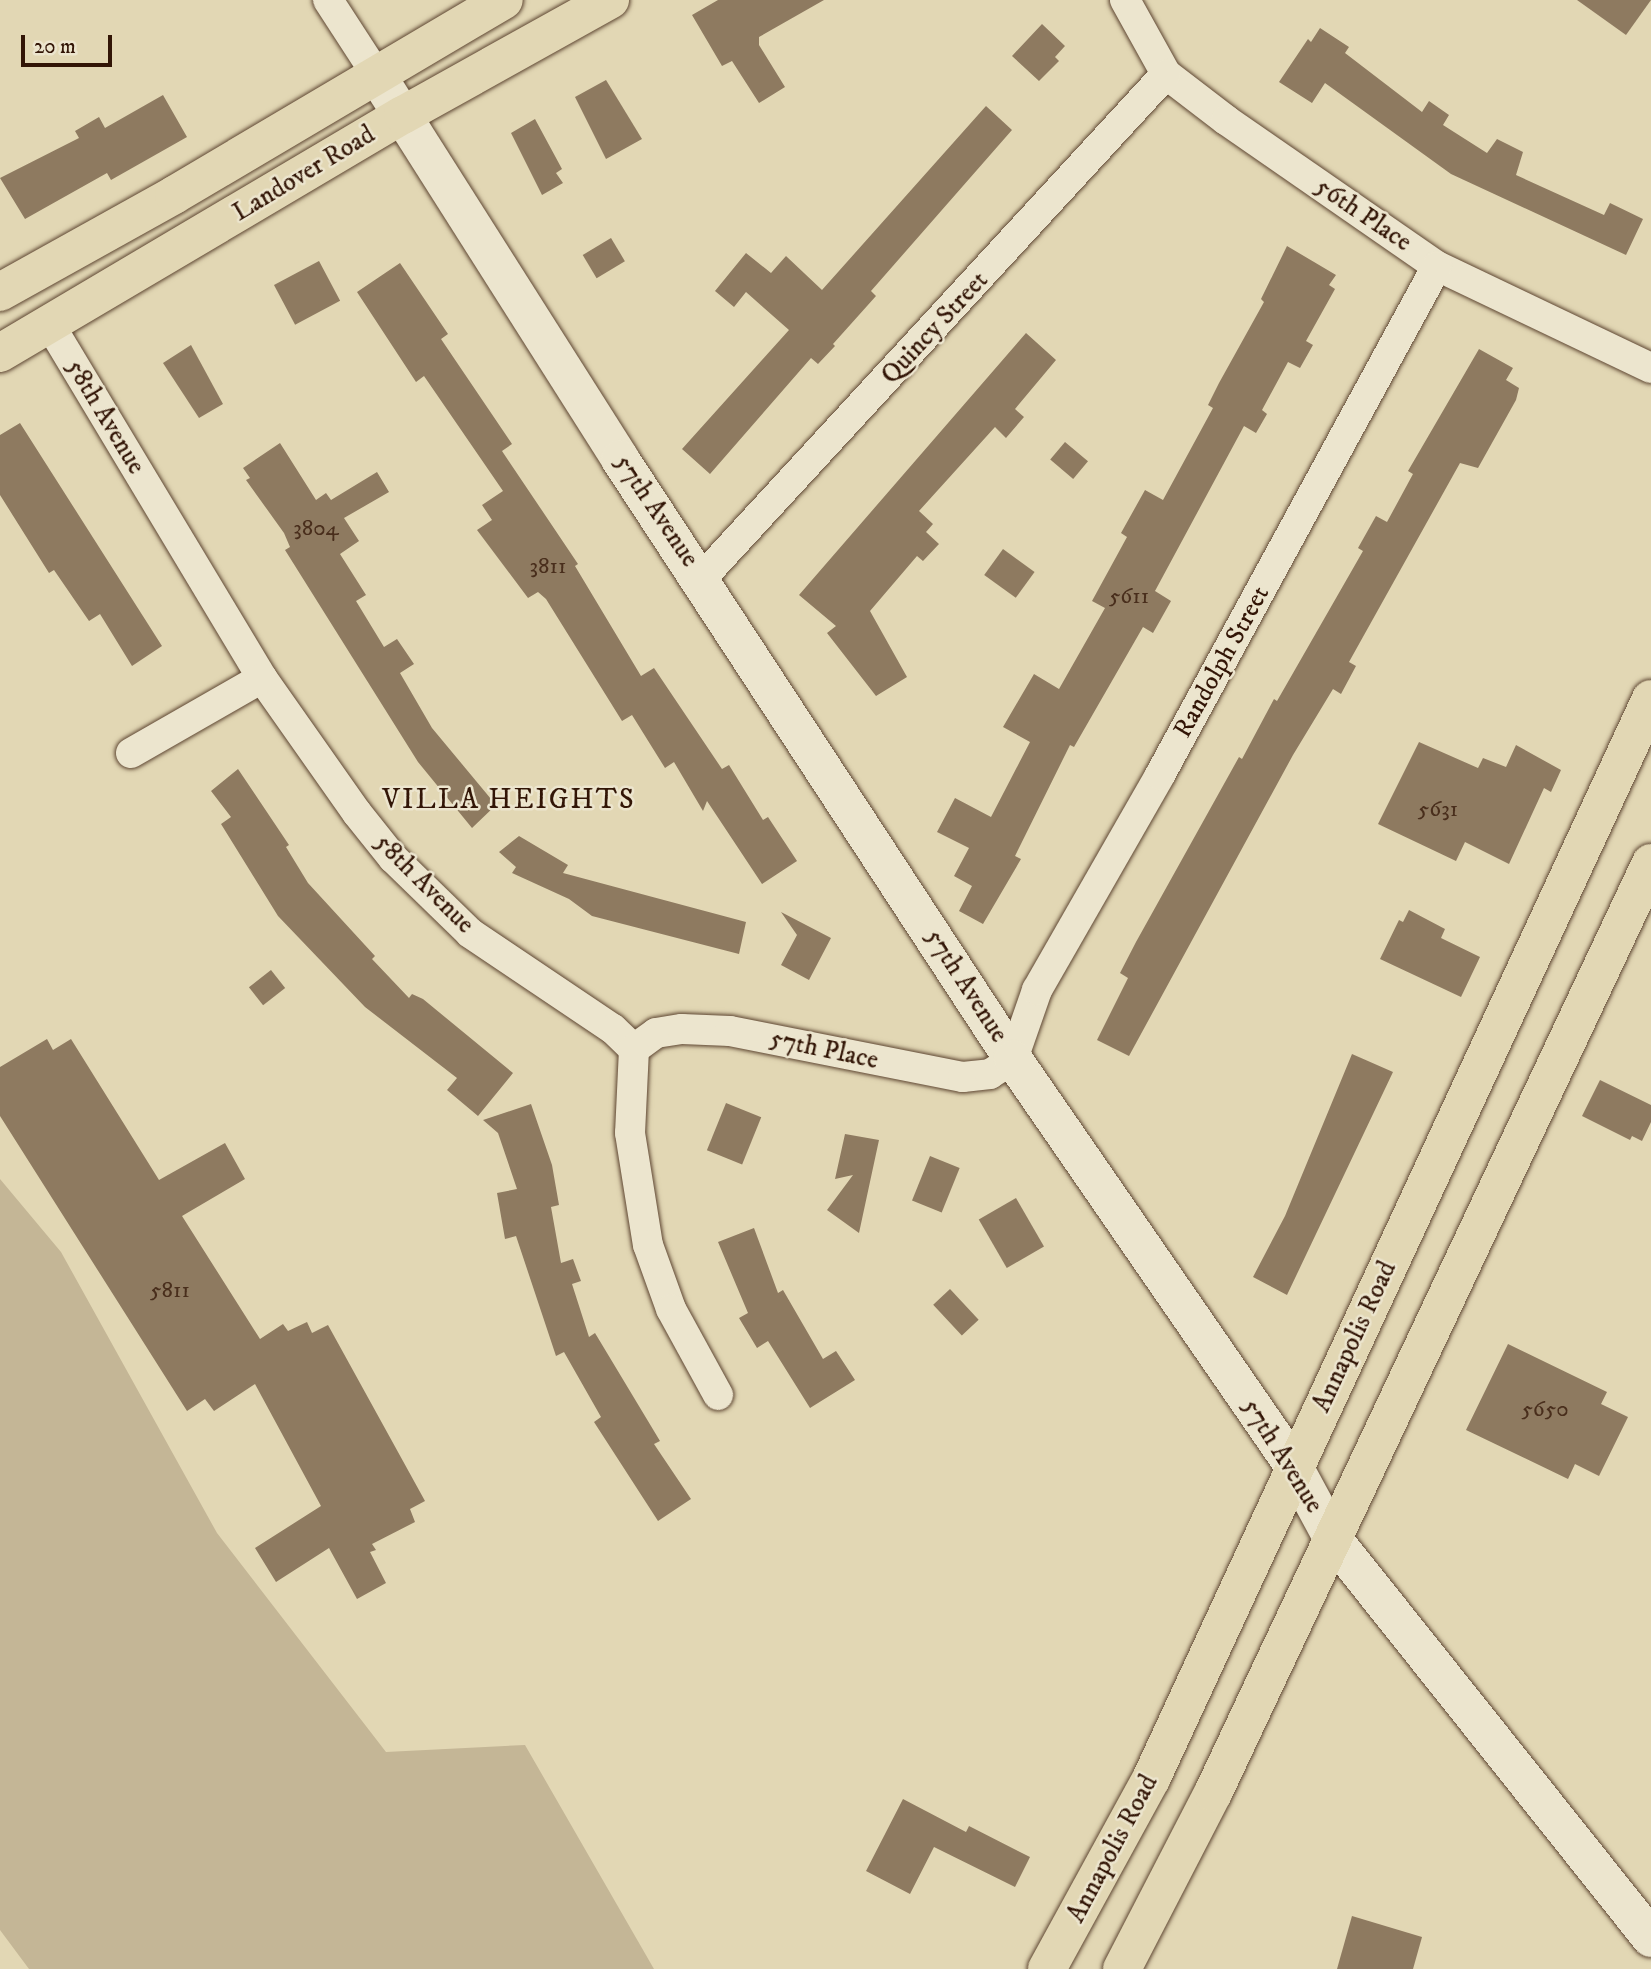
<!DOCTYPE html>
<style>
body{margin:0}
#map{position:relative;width:1651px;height:1969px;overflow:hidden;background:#e2d7b4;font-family:"IM FELL DW Pica",serif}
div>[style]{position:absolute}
.green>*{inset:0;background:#c4b696}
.building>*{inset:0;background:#8e7a60;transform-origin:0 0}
.roads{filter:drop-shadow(0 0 2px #5e4632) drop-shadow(0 0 2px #5e4632)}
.street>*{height:30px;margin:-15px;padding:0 15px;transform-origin:15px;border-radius:15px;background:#ece5ce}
.secondary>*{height:38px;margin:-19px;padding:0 19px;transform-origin:19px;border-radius:19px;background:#ece5ce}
.primary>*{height:38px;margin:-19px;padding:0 19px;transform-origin:19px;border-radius:19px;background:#e2d7b4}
span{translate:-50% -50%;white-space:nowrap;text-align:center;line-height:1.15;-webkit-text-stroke:5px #ece5ce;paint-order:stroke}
.number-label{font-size:23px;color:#492e1c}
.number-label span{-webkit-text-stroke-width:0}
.street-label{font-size:26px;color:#321506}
.neighbourhood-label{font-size:28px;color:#321506;letter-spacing:2px}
.scale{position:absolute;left:21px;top:35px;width:91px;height:32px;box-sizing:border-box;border:4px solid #321506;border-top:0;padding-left:9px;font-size:21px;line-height:24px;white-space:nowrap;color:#321506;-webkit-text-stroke:5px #ece5ce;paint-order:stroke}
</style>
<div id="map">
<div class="green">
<i style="clip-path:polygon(0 1179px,61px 1252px,217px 1533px,386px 1752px,525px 1745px,654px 1969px,29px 1969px,0 1930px)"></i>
</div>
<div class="building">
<i style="clip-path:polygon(718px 0,824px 0,759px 37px,759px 45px,785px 87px,759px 103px,732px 61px,722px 66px,692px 15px)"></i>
<i style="clip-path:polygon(1577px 0,1651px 0,1626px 35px)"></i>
<i style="clip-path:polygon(1042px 24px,1065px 46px,1055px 57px,1059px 61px,1039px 81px,1012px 56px)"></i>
<i style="clip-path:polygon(1320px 28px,1349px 47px,1345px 53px,1422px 112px,1429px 101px,1449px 115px,1443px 125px,1487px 153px,1497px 139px,1523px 152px,1516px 175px,1604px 215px,1610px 203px,1643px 219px,1626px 255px,1451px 174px,1325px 83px,1312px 103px,1279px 82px,1308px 39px,1311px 42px)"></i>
<i style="clip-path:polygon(606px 80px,642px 139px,606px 159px,575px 97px)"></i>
<i style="clip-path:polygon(163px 95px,187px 137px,111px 180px,107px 173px,25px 219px,0 178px,79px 138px,75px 131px,99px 117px,105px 128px)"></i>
<i style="clip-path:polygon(986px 106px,1012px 130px,871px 291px,876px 296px,833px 344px,835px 346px,818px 364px,811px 358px,710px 474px,682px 449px,789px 330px,746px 292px,734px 307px,715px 291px,746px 253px,771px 273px,786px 256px,822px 290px)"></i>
<i style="clip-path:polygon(535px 119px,562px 169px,556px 173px,563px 183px,542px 195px,511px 133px)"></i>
<i style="left:611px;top:238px;width:27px;height:33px;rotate:59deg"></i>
<i style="clip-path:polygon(1287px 246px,1336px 275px,1329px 285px,1335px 289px,1306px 341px,1313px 345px,1300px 368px,1288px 362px,1262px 410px,1267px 414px,1256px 433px,1244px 426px,1155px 591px,1171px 601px,1153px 633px,1143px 627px,1074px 747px,1070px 745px,1015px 856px,1021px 859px,983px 924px,959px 911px,972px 886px,954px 876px,969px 848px,937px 832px,955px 798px,991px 817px,1030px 742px,1003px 727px,1034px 674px,1059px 689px,1105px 608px,1092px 601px,1127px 537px,1121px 533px,1145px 490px,1163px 500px,1213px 408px,1208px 405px,1219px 383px,1264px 302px,1261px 299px)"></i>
<i style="left:319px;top:261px;width:45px;height:51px;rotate:62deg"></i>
<i style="clip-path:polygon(400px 263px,448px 334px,441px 339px,512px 444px,502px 451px,578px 564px,575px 566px,641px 676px,654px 668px,722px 769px,729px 765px,763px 820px,768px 817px,797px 861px,762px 884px,707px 801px,703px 811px,674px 762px,665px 768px,632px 715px,622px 721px,546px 599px,538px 592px,528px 598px,477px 530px,492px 520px,482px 505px,503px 491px,424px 376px,416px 382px,357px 292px)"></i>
<i style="clip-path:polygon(1026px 333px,1056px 360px,1015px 409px,1024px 417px,1006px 438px,995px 427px,919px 511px,933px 524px,926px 532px,939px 544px,923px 561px,917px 556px,870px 611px,907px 677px,876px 696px,827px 633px,836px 626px,799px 595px)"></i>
<i style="clip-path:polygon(191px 345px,223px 404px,199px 418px,163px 363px)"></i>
<i style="clip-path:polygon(1479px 349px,1513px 368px,1506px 380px,1519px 388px,1516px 400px,1478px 468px,1460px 463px,1349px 662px,1356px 666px,1341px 694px,1333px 689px,1293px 755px,1129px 1056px,1097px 1040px,1128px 978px,1120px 973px,1136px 942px,1239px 757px,1242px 759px,1274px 699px,1277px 701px,1363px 551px,1358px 548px,1376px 516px,1387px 522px,1413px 474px,1408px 471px)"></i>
<i style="clip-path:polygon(20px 423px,162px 646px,132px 666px,100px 614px,89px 621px,54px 570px,49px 573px,0 495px,0 435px)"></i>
<i style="left:1065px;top:442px;width:30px;height:23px;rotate:40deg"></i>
<i style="clip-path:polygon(280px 443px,316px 500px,326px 493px,331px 500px,377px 472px,389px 492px,344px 518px,359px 541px,340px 554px,366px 595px,356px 601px,384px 647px,397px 639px,414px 664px,400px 673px,432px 728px,496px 805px,472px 828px,418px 762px,285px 550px,290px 547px,284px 533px,246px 480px,250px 478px,243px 468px)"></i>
<i style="left:1003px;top:549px;width:39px;height:32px;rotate:36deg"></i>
<i style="clip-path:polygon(1419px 742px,1478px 768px,1483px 758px,1506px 767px,1516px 745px,1561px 770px,1551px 792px,1544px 788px,1509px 864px,1465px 842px,1456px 861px,1378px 824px)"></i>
<i style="clip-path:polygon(238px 769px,289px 845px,286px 847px,308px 883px,375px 956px,372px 959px,409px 998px,412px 994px,423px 999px,513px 1073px,478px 1116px,447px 1090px,457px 1078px,365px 1007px,278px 916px,221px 824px,231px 817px,211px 791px)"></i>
<i style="clip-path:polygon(519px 836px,568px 865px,563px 873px,746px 922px,739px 954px,592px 916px,569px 899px,512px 873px,516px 867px,499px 852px)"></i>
<i style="clip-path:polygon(1409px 910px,1445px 929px,1441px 938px,1480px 957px,1461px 997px,1380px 959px,1399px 920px,1403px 922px)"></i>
<i style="clip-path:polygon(781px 912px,831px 938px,809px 980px,781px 965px,797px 935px)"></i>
<i style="left:271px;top:970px;width:23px;height:28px;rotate:52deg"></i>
<i style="clip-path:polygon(47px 1039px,53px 1050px,71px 1039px,159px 1180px,225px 1143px,245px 1179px,182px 1216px,260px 1339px,283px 1324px,288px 1331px,307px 1322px,312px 1333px,328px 1325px,425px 1501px,410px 1509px,415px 1522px,372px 1544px,376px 1550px,370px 1552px,386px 1583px,357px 1599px,329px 1548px,276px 1582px,255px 1548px,321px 1506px,255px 1384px,214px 1411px,205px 1399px,187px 1411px,0 1116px,0 1067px)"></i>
<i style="clip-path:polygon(1352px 1054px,1393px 1072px,1287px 1295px,1253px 1277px,1285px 1216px)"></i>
<i style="clip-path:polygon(1600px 1080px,1651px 1105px,1651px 1122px,1642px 1141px,1632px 1136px,1630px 1140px,1582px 1116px)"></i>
<i style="left:726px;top:1103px;width:38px;height:51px;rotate:22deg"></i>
<i style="clip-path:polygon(531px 1104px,552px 1165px,559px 1205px,551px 1207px,561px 1263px,573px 1259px,581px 1281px,572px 1284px,589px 1337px,595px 1333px,660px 1441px,654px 1444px,691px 1499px,658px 1521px,594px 1422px,601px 1417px,564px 1352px,556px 1356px,516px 1236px,505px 1239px,497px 1193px,517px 1189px,498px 1133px,483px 1120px)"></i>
<i style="clip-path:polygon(845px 1134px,879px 1140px,859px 1233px,827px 1210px,853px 1175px,835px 1179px)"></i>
<i style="left:930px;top:1156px;width:32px;height:48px;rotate:22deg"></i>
<i style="left:1016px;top:1198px;width:56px;height:43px;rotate:60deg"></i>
<i style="clip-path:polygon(754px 1228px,778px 1293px,783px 1290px,823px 1359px,836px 1351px,855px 1380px,810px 1408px,768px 1341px,757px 1348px,739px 1318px,748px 1313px,718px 1242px)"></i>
<i style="left:950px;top:1289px;width:42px;height:23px;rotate:47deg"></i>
<i style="clip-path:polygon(1508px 1344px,1607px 1392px,1601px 1404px,1628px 1417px,1599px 1476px,1575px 1464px,1568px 1479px,1466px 1430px)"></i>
<i style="clip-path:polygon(903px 1799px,966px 1832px,969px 1826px,1030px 1857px,1015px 1887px,934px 1847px,910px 1894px,866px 1871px)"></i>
<i style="clip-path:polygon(1352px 1916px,1422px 1937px,1413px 1969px,1337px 1969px)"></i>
</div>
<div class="roads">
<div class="street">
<i style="left:328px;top:0;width:88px;rotate:57deg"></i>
<i style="left:1125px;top:0;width:85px;rotate:61deg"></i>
<i style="left:1166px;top:74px;width:76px;rotate:37.5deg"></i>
<i style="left:1226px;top:120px;width:257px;rotate:34.7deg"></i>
<i style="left:1437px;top:266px;width:237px;rotate:25.5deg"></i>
<i style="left:50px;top:325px;width:412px;rotate:59deg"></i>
<i style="left:262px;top:678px;width:165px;rotate:54.9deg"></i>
<i style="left:357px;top:813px;width:58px;rotate:51.3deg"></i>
<i style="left:393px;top:858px;width:107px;rotate:44.2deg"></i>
<i style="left:470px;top:933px;width:172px;rotate:33.9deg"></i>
<i style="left:613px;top:1029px;width:29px;rotate:44deg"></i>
<i style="left:634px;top:1049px;width:84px;rotate:92.7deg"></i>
<i style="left:630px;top:1133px;width:113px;rotate:80.9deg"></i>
<i style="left:648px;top:1245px;width:68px;rotate:70.2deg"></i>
<i style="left:671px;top:1309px;width:98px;rotate:61.3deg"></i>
<i style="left:701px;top:579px;width:686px;rotate:-47.36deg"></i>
<i style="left:131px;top:753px;width:151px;rotate:-29.8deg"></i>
<i style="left:634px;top:1049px;width:27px;rotate:-36deg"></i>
<i style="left:656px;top:1033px;width:26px;rotate:-9deg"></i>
<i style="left:682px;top:1029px;width:48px;rotate:2.4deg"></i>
<i style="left:730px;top:1031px;width:237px;rotate:11.2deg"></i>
<i style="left:963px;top:1077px;width:27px;rotate:-6deg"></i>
<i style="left:990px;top:1074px;width:27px;rotate:-33deg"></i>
<i style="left:1013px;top:1059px;width:73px;rotate:-70.8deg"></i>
<i style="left:1037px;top:990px;width:248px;rotate:-60.2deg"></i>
<i style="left:1160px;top:775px;width:579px;rotate:-61.44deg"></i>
</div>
<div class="secondary">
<i style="left:376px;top:74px;width:456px;rotate:57.6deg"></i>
<i style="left:620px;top:459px;width:717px;rotate:56.78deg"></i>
<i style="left:1013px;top:1059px;width:495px;rotate:55.4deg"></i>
<i style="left:1294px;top:1467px;width:82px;rotate:61.6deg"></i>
<i style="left:1333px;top:1539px;width:510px;rotate:51.45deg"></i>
</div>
<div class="primary">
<i style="left:0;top:292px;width:199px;rotate:-29.1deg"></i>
<i style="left:174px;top:195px;width:383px;rotate:-30.6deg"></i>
<i style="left:0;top:353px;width:468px;rotate:-30.6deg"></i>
<i style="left:403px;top:115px;width:237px;rotate:-29.1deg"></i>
<i style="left:1047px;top:1969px;width:217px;rotate:-61.3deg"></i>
<i style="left:1151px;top:1779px;width:1190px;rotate:-65.16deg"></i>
<i style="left:1122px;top:1969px;width:198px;rotate:-62.7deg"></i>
<i style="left:1213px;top:1793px;width:1028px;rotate:-64.78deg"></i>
</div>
</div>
<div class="number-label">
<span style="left:316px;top:529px">3804</span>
<span style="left:548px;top:567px">3811</span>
<span style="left:1129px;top:597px">5611</span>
<span style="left:1438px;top:810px">5631</span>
<span style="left:170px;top:1291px">5811</span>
<span style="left:1545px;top:1410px">5650</span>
</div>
<div class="street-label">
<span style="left:304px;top:174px;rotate:-31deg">Landover Road</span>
<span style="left:1363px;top:215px;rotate:34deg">56th Place</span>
<span style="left:935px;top:328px;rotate:-47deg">Quincy Street</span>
<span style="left:105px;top:417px;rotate:59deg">58th Avenue</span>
<span style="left:656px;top:511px;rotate:56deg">57th Avenue</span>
<span style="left:1222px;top:662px;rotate:-61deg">Randolph Street</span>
<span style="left:424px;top:884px;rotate:45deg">58th Avenue</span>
<span style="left:966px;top:986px;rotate:57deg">57th Avenue</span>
<span style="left:824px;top:1050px;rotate:12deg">57th Place</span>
<span style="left:1355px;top:1337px;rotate:-65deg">Annapolis Road</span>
<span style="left:1282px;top:1456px;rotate:58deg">57th Avenue</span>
<span style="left:1113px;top:1849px;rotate:-62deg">Annapolis Road</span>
</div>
<div class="neighbourhood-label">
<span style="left:509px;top:800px">VILLA HEIGHTS</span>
</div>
<div class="scale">20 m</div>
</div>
